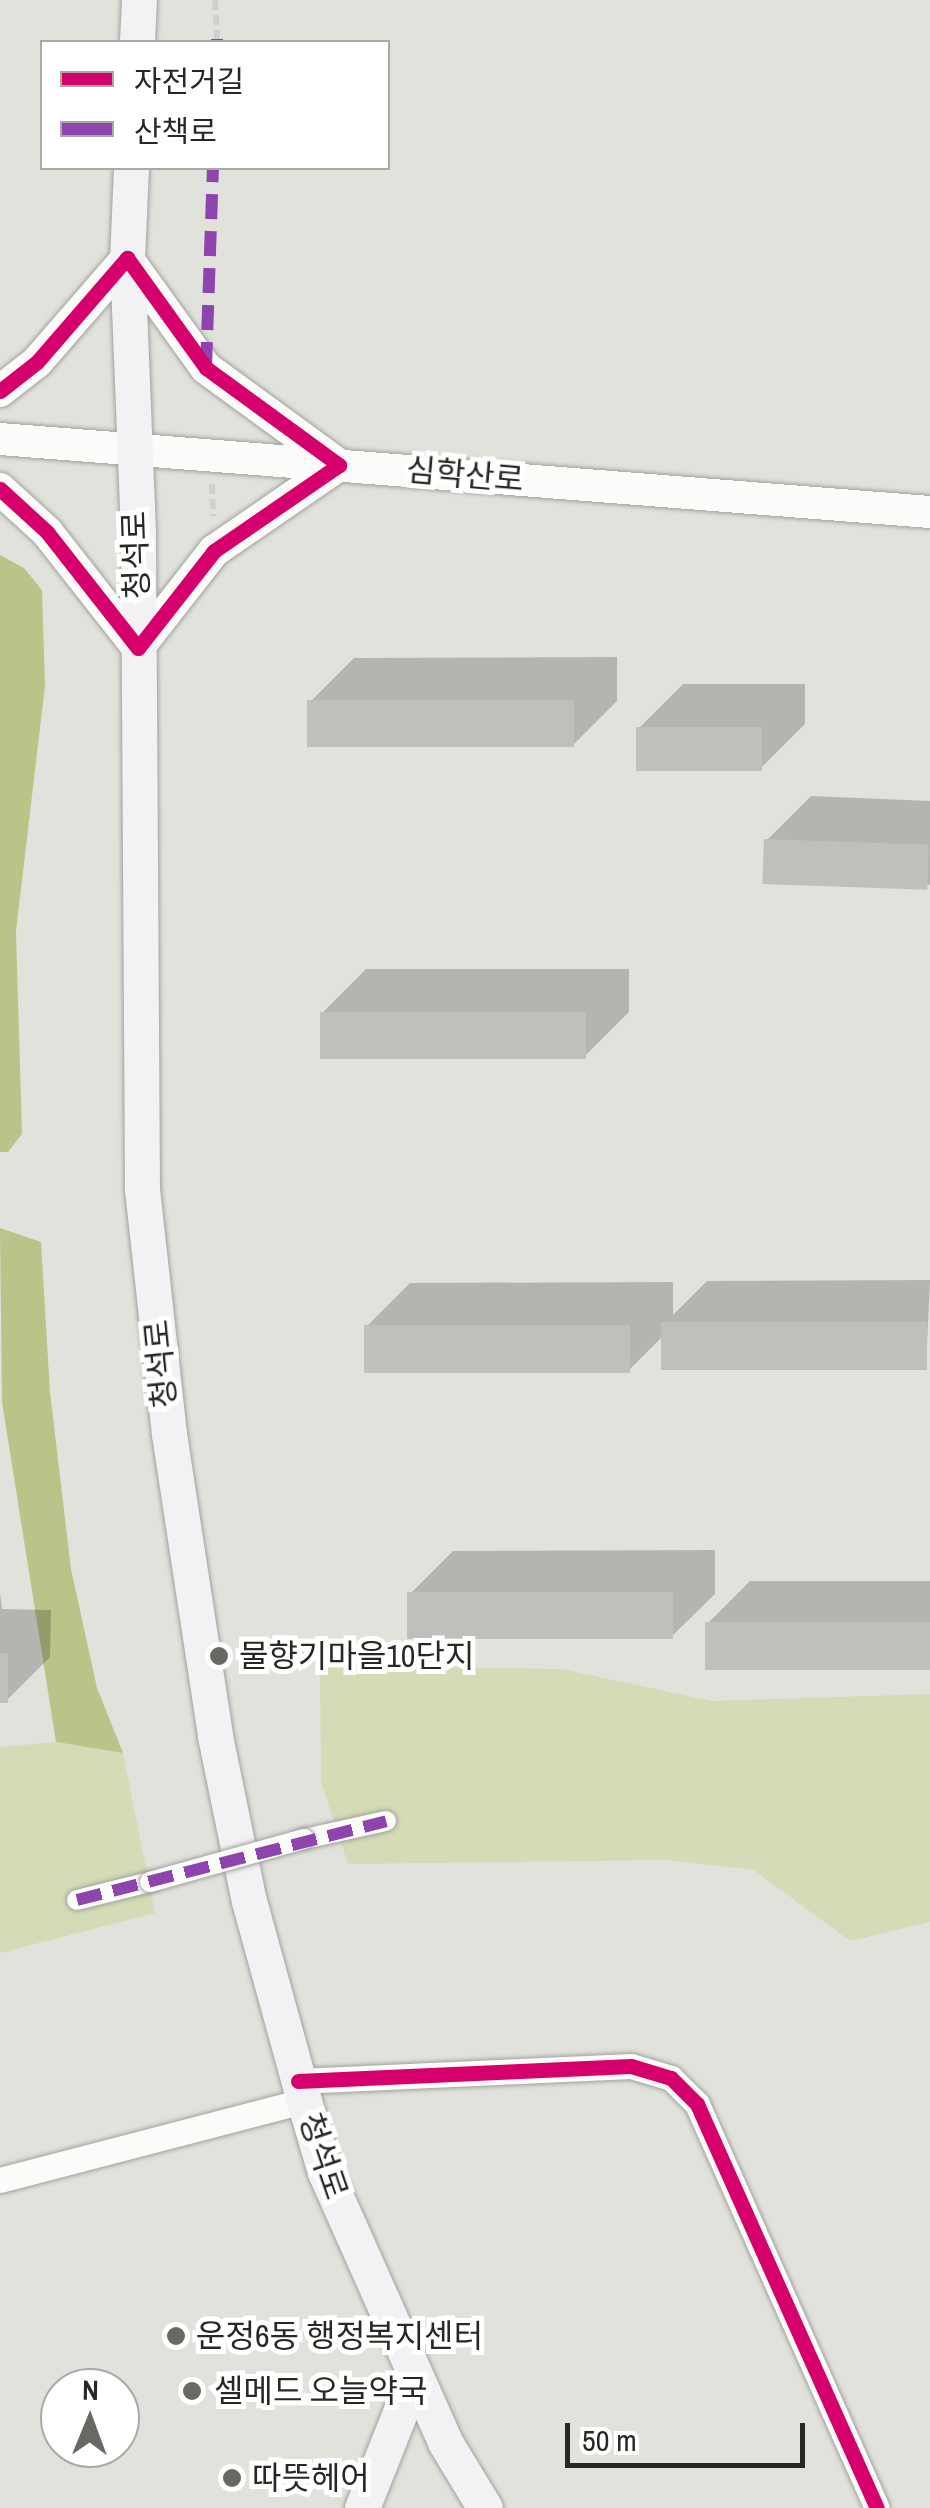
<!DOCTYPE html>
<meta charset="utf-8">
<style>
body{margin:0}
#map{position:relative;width:930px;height:2508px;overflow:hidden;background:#e2e2dd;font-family:"Archivo Narrow","Noto Sans KR",sans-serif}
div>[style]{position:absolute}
.green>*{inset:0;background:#d4dbb6}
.forest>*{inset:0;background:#bbc388}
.shadow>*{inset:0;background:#0003}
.building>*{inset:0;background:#bfbfbb;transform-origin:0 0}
.path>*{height:6px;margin-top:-3px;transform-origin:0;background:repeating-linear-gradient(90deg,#cfcfcf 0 10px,transparent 0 15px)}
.roads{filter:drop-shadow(0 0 2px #a1a29d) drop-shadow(0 0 2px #a1a29d)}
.pedestrian>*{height:20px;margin:-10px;padding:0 10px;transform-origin:10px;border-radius:10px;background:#fbfbfa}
.minor>*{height:25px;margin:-12.5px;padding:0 12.5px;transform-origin:12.5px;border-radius:12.5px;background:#fbfbfa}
.tertiary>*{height:32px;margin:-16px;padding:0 16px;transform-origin:16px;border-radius:16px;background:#fbfbfa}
.secondary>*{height:35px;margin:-17.5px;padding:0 17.5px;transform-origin:17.5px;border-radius:17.5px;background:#f2f1f3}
.bridges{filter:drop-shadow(0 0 2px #a1a29d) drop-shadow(0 0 2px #a1a29d)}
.pedestrian-bridge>*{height:20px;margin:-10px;padding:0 10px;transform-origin:10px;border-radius:10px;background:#fbfbfa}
.quiet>*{height:12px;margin-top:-6px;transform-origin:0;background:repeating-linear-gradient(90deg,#8e44ad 0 25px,transparent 0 37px)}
.cycleway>*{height:15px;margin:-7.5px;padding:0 7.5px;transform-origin:7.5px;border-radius:7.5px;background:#d6006c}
.dots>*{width:28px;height:28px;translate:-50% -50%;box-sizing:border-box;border:5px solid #fff;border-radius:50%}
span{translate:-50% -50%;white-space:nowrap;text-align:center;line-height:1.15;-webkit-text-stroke:10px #fff;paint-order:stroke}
.street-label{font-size:32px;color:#272824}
.poi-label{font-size:32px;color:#272824}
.left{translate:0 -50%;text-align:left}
.legend{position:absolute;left:40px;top:40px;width:350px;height:130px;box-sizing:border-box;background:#fff;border:2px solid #a9a9a7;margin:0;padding:12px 18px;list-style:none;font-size:30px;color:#272824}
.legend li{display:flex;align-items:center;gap:20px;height:50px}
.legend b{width:50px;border:2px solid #a9a9a7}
.north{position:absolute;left:40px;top:2368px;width:100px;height:100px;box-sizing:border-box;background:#fff;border:2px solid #a9a9a7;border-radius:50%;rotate:1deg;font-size:28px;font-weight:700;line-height:40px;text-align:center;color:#272824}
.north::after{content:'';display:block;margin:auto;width:35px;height:45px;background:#686965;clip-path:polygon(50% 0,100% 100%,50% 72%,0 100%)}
.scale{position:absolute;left:565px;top:2423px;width:240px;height:45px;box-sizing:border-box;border:5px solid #272824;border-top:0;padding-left:12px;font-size:30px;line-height:35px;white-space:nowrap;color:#272824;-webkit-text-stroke:8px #fff;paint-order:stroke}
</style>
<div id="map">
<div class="green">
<i style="clip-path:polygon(320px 1666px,561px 1669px,712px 1701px,930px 1694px,930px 1922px,850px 1941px,754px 1870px,668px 1860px,348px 1864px,321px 1782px)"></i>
<i style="clip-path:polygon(56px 1742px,123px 1753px,155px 1913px,0 1953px,0 1747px)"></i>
</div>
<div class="forest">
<i style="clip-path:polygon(0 555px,24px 568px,42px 590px,45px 686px,16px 931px,22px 1134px,8px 1152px,0 1152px)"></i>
<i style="clip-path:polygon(0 1228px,41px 1242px,50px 1392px,71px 1569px,97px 1688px,123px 1753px,56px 1742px,2px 1402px)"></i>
</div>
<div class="shadow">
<i style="clip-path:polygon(617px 657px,617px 701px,573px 745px,310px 702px,354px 658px)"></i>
<i style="clip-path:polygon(683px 684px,805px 684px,805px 724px,761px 768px,639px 728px)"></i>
<i style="clip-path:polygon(811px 796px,930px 801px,930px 885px,767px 840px)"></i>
<i style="clip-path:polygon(366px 969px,629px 969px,629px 1012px,585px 1056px,322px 1013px)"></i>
<i style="clip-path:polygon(930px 1280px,926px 1368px,663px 1336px,629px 1370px,366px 1327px,410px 1283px,673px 1282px,673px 1315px,707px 1281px)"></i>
<i style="clip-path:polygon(715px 1550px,715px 1594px,672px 1636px,410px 1594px,453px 1551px)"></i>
<i style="clip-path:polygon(750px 1581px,930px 1581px,930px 1667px,707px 1624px)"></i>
<i style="clip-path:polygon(0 1592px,2px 1609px,51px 1610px,50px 1657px,6px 1701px,0 1701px)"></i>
</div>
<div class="building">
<i style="left:574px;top:700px;width:47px;height:267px;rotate:90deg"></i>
<i style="left:636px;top:727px;width:126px;height:44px"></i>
<i style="left:764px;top:839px;width:165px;height:45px;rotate:2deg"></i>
<i style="left:320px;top:1012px;width:266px;height:47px"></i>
<i style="left:927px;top:1322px;width:48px;height:266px;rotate:90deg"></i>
<i style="left:630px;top:1325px;width:48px;height:266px;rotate:90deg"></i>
<i style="left:673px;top:1592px;width:47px;height:266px;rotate:90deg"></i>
<i style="left:930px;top:1622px;width:48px;height:225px;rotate:90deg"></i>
<i style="left:0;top:1653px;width:8px;height:50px"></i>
</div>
<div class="path">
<i style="left:215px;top:0;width:39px;rotate:87deg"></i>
<i style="left:212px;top:484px;width:32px;rotate:88deg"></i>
</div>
<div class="roads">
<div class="pedestrian">
<i style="left:304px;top:1839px;width:84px;rotate:-12.4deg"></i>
<i style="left:77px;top:1900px;width:75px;rotate:-13.9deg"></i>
</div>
<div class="minor">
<i style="left:298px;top:2081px;width:333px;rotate:-2.6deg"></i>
<i style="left:631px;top:2066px;width:42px;rotate:16.7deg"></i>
<i style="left:671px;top:2078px;width:37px;rotate:45deg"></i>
<i style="left:697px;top:2104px;width:442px;rotate:66deg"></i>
<i style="left:0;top:2180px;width:314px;rotate:-14.6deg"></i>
</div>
<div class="tertiary">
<i style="left:0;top:391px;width:47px;rotate:-38.1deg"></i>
<i style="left:37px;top:362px;width:138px;rotate:-49.1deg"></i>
<i style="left:127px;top:258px;width:135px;rotate:54.3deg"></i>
<i style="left:206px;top:368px;width:165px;rotate:36.1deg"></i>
<i style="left:339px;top:465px;width:152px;rotate:145.5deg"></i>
<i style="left:214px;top:551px;width:123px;rotate:128.1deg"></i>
<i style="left:138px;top:648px;width:147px;rotate:-128.1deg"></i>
<i style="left:47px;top:532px;width:64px;rotate:-137.5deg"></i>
<i style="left:0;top:439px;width:933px;rotate:4.49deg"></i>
</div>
<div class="secondary">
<i style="left:137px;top:42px;width:42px;rotate:-87.3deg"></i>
<i style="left:131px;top:168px;width:90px;rotate:92.5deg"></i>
<i style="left:127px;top:258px;width:275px;rotate:87.7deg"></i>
<i style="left:138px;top:533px;width:656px;rotate:89.65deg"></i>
<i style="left:142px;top:1189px;width:246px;rotate:83.7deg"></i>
<i style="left:169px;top:1434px;width:305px;rotate:81.3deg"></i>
<i style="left:215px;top:1736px;width:168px;rotate:78.4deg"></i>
<i style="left:249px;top:1901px;width:207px;rotate:74.6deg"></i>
<i style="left:304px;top:2101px;width:74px;rotate:73.5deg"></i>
<i style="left:325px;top:2172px;width:295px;rotate:66deg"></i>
<i style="left:445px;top:2442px;width:77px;rotate:58.8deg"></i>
<i style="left:362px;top:2508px;width:143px;rotate:-68.3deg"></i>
</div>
</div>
<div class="bridges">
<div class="pedestrian-bridge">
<i style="left:150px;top:1882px;width:160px;rotate:-15.6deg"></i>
</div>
</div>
<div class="quiet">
<i style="left:217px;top:42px;width:3px;rotate:-90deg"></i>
<i style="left:206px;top:367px;width:199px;rotate:-88deg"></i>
<i style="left:77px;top:1900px;width:319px;rotate:-14.3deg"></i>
</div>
<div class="cycleway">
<i style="left:0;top:391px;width:47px;rotate:-38.1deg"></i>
<i style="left:37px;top:362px;width:138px;rotate:-49.1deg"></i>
<i style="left:127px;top:258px;width:135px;rotate:54.3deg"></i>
<i style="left:206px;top:368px;width:165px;rotate:36.1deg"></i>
<i style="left:339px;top:465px;width:152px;rotate:145.5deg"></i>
<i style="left:214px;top:551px;width:123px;rotate:128.1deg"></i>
<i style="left:138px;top:648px;width:147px;rotate:-128.1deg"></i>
<i style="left:47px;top:532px;width:64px;rotate:-137.5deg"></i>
<i style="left:298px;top:2081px;width:333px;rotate:-2.6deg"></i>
<i style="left:631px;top:2066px;width:42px;rotate:16.7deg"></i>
<i style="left:671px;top:2078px;width:37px;rotate:45deg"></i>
<i style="left:697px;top:2104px;width:442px;rotate:66deg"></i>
</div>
<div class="dots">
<i style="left:219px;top:1656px;background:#686965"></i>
<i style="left:176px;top:2336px;background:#686965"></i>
<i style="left:192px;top:2391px;background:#686965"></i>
<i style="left:232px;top:2478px;background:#686965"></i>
</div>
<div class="street-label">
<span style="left:465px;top:475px;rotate:5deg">심학산로</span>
<span style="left:136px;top:555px;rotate:-92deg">청석로</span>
<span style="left:161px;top:1364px;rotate:-96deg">청석로</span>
<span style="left:323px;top:2156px;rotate:71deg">청석로</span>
</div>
<div class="poi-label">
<span class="left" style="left:239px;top:1656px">물향기마을10단지</span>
<span class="left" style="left:196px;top:2336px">운정6동 행정복지센터</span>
<span class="left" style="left:214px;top:2391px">셀메드 오늘약국</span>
<span class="left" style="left:252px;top:2478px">따뜻헤어</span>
</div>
<ul class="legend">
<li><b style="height:12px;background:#d6006c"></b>자전거길</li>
<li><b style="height:12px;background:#8e44ad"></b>산책로</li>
</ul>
<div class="north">N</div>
<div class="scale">50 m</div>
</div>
